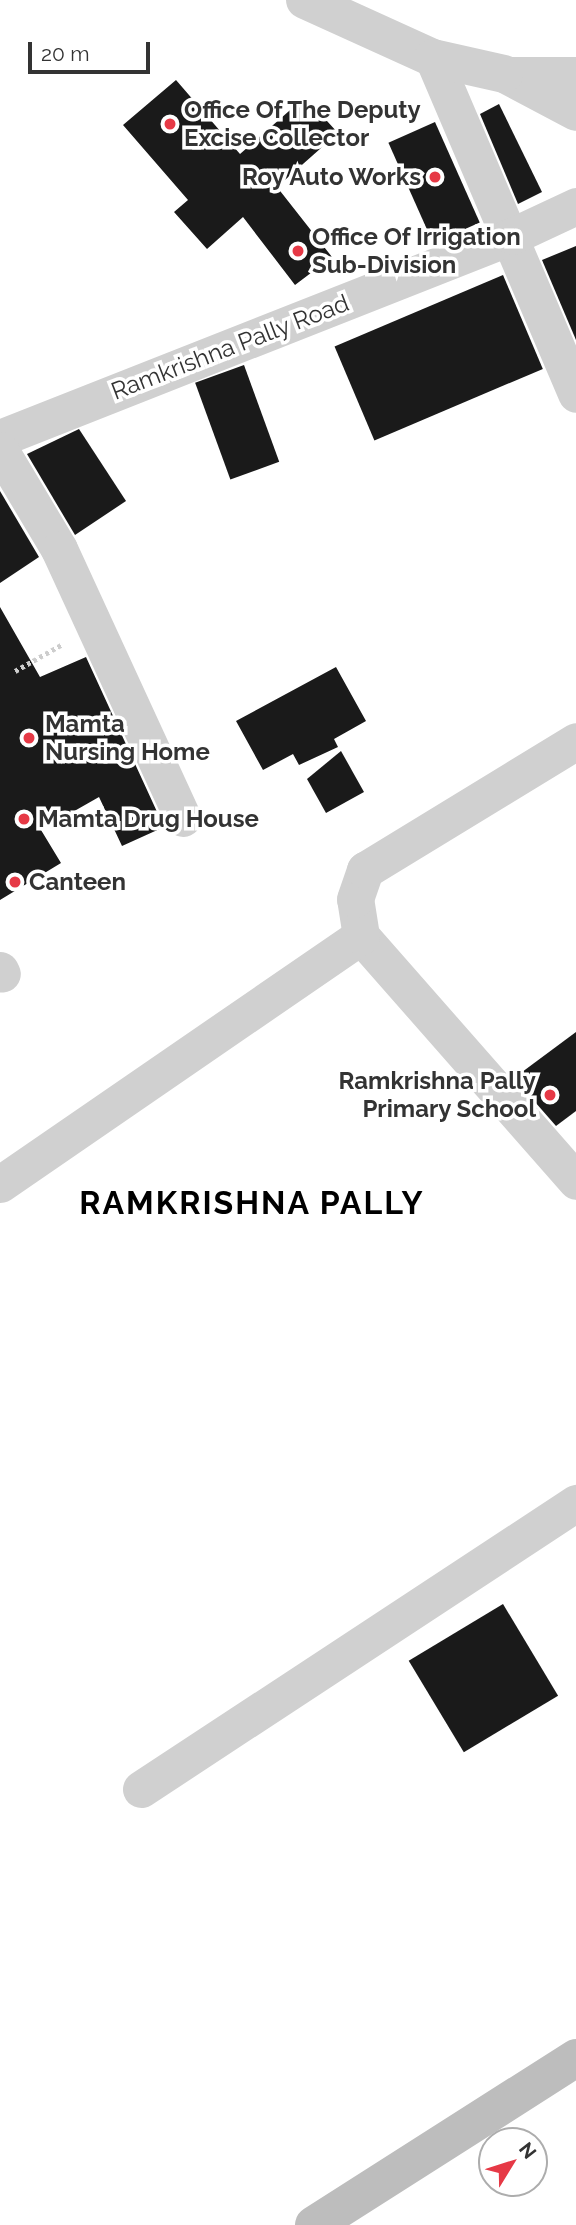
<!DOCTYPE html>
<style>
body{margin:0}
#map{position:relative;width:576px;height:2225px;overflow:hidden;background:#fff;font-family:Raleway,sans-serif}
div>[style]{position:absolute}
.building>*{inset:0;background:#1a1a1a;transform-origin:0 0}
.path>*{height:4.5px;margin-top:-2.25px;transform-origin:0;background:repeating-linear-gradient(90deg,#cdcdcd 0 3.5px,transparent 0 7px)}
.minor>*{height:37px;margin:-18.5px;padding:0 18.5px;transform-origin:18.5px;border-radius:18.5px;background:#d0d0d0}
.tertiary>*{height:38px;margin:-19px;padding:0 19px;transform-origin:19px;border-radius:19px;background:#d0d0d0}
.secondary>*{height:38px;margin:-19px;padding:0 19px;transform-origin:19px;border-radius:19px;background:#bdbdbd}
.dots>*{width:19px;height:19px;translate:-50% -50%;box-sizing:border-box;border:4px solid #fff;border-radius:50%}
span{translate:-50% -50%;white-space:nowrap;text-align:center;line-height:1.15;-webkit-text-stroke:7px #fff;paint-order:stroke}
.poi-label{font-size:24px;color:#333;font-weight:700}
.left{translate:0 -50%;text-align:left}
.right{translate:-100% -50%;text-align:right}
.street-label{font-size:24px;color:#333}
.district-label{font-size:32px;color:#000;font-weight:700;letter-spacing:2px}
.north{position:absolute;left:478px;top:2127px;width:70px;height:70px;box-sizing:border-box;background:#fff;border:2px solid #adadad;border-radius:50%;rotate:52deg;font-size:19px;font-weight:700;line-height:28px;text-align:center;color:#333}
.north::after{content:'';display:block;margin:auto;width:24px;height:32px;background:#e63946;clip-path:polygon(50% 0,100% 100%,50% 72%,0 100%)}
.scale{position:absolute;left:28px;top:42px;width:122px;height:32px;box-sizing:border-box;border:4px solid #333;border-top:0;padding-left:9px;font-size:21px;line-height:24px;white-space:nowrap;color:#333;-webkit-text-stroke:5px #fff;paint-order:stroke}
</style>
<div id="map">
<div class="building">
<i style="clip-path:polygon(176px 80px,240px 154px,305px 97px,338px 133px,277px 187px,332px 257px,295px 285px,243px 217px,207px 249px,174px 212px,188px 200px,123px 125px)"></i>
<i style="clip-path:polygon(499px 104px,542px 192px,518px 204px,480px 114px)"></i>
<i style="left:435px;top:122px;width:110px;height:51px;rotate:66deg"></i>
<i style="clip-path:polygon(576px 246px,576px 340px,542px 260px)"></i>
<i style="left:503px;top:275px;width:102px;height:183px;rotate:67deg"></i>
<i style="left:244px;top:365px;width:103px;height:52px;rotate:70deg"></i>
<i style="clip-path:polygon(79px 429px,126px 501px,75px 535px,27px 454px)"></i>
<i style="clip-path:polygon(0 491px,39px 557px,0 583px)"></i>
<i style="clip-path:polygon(0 607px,40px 677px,86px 657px,164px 827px,122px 846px,99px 797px,41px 830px,61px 863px,0 900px)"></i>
<i style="clip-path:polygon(336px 667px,366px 721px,334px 739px,338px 747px,299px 765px,293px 754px,263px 770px,236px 721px)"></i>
<i style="clip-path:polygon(341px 751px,364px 792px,326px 813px,307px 779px)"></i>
<i style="clip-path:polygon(576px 1032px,576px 1111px,556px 1126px,514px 1078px)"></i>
<i style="left:503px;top:1604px;width:107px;height:110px;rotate:59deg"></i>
</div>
<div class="path">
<i style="left:15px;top:671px;width:53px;rotate:-29.5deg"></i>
</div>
<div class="minor">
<i style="left:433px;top:58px;width:365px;rotate:66.9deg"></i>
<i style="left:504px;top:74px;width:81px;rotate:27.8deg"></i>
<i style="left:512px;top:75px;width:64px"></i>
<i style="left:0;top:438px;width:550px;rotate:-21.53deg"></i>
<i style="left:512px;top:236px;width:71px;rotate:-25.1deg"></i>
<i style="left:0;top:450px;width:115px;rotate:59.2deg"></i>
<i style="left:59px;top:549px;width:296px;rotate:65.3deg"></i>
<i style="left:361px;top:936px;width:326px;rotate:48.7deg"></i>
<i style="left:0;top:970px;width:4px;rotate:63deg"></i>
<i style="left:0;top:1184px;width:438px;rotate:-34.5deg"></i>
<i style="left:361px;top:936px;width:37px;rotate:-99deg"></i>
<i style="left:355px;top:899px;width:31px;rotate:-71deg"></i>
<i style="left:365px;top:870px;width:247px;rotate:-31.4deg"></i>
<i style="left:141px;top:1789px;width:521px;rotate:-33.32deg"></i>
</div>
<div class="tertiary">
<i style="left:305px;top:0;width:141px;rotate:24.4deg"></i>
<i style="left:433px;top:58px;width:73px;rotate:12.7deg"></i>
</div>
<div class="secondary">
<i style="left:314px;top:2225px;width:311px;rotate:-32.5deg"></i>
</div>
<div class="dots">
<i style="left:170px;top:124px;background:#e63946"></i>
<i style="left:435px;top:177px;background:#e63946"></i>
<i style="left:298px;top:251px;background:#e63946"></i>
<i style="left:29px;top:738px;background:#e63946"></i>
<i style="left:24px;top:819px;background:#e63946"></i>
<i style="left:15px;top:882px;background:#e63946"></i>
<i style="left:550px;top:1095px;background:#e63946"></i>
</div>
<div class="poi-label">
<span class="left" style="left:184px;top:124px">Office Of The Deputy<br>Excise Collector</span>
<span class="right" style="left:421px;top:177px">Roy Auto Works</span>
<span class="left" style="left:312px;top:251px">Office Of Irrigation<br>Sub-Division</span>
<span class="left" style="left:45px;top:738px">Mamta<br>Nursing Home</span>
<span class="left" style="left:38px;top:819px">Mamta Drug House</span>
<span class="left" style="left:29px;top:882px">Canteen</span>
<span class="right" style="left:536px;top:1095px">Ramkrishna Pally<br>Primary School</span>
</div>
<div class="street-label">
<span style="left:230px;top:347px;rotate:-21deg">Ramkrishna Pally Road</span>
</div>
<div class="district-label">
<span style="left:252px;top:1203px">RAMKRISHNA PALLY</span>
</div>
<div class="north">N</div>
<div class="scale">20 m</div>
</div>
